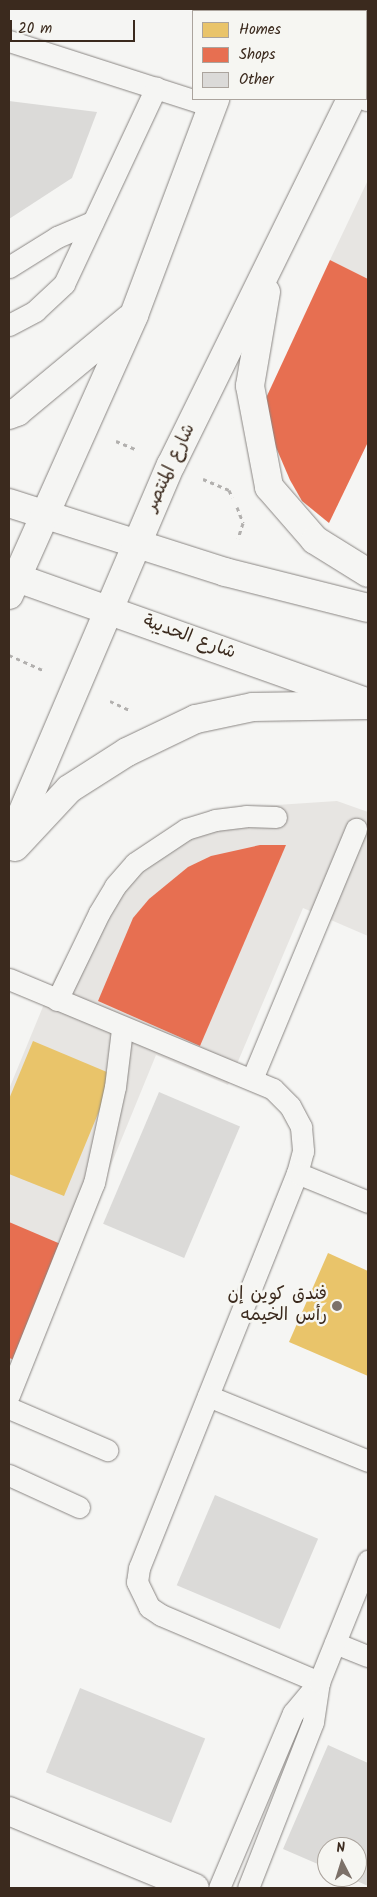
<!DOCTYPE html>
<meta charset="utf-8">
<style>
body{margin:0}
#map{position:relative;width:377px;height:1897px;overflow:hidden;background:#f5f5f3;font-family:Kalam,"Playpen Sans Arabic",sans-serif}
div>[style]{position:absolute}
.built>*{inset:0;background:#e7e5e2}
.homes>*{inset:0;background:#e9c46a}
.shops>*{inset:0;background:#e76f51}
.building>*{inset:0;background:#dbdad8;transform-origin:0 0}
.path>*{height:3px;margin-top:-1.5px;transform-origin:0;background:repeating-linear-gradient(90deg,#b2b0ae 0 4px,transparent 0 8px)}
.roads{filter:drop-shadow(0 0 1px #8a8683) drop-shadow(0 0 1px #8a8683)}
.lane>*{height:21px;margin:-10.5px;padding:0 10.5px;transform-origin:10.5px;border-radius:10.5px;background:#f5f5f3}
.street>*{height:28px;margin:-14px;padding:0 14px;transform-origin:14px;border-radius:14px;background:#f5f5f3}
.secondary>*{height:28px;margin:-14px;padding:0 14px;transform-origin:14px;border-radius:14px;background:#f5f5f3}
.primary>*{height:28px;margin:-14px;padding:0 14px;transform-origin:14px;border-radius:14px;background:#f5f5f3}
.dots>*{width:14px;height:14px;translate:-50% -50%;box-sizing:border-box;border:2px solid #f6f6f2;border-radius:50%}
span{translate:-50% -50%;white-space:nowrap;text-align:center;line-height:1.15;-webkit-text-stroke:5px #f6f6f2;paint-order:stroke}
.street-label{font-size:18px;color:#3b2a1e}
.poi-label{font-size:18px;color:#3b2a1e}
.right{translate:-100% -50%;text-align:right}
.frame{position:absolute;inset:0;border:10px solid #3b2a1e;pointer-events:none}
.legend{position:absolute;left:192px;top:10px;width:175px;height:90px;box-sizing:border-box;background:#f6f6f2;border:1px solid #aba49d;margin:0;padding:6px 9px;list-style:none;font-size:15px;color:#3b2a1e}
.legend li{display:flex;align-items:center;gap:10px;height:25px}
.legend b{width:25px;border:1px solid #aba49d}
.north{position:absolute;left:317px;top:1837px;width:50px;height:50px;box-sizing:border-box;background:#f6f6f2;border:1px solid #aba49d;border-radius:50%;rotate:355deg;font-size:14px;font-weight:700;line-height:20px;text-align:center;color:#3b2a1e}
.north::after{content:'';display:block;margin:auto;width:18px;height:22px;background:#7c7169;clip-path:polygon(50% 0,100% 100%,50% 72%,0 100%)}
.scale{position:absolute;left:10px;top:20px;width:125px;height:22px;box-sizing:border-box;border:2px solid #3b2a1e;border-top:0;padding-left:6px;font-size:15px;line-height:18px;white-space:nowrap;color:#3b2a1e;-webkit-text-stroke:4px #f6f6f2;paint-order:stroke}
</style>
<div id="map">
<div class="built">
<i style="clip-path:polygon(368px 180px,368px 279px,330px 260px)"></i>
<i style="clip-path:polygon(337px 801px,368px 812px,368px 936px,303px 908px,228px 1085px,156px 1055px,9px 1414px,9px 1089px,56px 975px,103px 900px,152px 852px,232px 808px)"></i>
</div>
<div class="homes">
<i style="clip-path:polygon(33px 1041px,114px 1075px,64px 1196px,9px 1174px,9px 1099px)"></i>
<i style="clip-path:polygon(328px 1253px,368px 1271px,368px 1376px,289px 1342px)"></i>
</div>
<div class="shops">
<i style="clip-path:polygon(330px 260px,368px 279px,368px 442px,329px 523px,302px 501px,290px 480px,269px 431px,266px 398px)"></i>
<i style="clip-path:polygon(260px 845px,286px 845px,200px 1046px,98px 1001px,133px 918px,149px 899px,188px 867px,211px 856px)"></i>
<i style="clip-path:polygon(9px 1222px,63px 1245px,15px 1360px,9px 1358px)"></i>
</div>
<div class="building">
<i style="clip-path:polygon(9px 101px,97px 112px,72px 178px,9px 219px)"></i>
<i style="left:159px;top:1092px;width:88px;height:143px;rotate:23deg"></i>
<i style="left:215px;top:1495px;width:112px;height:98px;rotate:23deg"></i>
<i style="left:80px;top:1688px;width:135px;height:91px;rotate:22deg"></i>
<i style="clip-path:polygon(328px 1745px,368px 1763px,368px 1886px,348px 1877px,357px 1877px,357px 1847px,327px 1847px,327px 1868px,283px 1849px)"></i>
</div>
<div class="path">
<i style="left:116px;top:441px;width:23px;rotate:23deg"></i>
<i style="left:203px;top:479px;width:28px;rotate:23deg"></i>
<i style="left:229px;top:490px;width:8px;rotate:67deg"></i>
<i style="left:237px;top:507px;width:17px;rotate:69deg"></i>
<i style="left:243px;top:523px;width:16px;rotate:108deg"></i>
<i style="left:9px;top:655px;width:39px;rotate:24deg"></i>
<i style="left:110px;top:701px;width:21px;rotate:25deg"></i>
</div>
<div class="roads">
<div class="lane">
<i style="left:9px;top:41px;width:212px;rotate:17.8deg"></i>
<i style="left:9px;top:267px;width:57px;rotate:-32deg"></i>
<i style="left:57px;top:237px;width:39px;rotate:-23deg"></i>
<i style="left:9px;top:325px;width:30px;rotate:-28deg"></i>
<i style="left:35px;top:311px;width:40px;rotate:-43deg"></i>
<i style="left:64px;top:284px;width:217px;rotate:-64.9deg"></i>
<i style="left:9px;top:979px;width:286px;rotate:22.6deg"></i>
<i style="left:273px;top:1089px;width:24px;rotate:45deg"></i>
<i style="left:290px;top:1106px;width:24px;rotate:62deg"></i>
<i style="left:301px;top:1127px;width:24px;rotate:85deg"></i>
<i style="left:303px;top:1151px;width:23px;rotate:105deg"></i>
<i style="left:297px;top:1173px;width:425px;rotate:111.8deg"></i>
<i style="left:139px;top:1568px;width:14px;rotate:98deg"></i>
<i style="left:137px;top:1582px;width:28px;rotate:64deg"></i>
<i style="left:149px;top:1607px;width:14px;rotate:34deg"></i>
<i style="left:161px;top:1615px;width:172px;rotate:23deg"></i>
<i style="left:57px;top:1000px;width:97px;rotate:-64.2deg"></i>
<i style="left:99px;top:913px;width:31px;rotate:-59deg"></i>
<i style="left:115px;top:886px;width:30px;rotate:-49deg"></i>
<i style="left:135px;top:863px;width:61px;rotate:-33.7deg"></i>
<i style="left:186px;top:829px;width:30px;rotate:-17deg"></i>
<i style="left:215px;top:820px;width:31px;rotate:-7deg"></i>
<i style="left:246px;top:816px;width:30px;rotate:2deg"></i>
<i style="left:252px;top:1079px;width:271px;rotate:-67.4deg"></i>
<i style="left:297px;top:1173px;width:77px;rotate:22.2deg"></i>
<i style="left:9px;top:1395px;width:228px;rotate:-68.2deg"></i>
<i style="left:94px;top:1183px;width:98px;rotate:-77.7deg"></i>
<i style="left:115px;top:1087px;width:58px;rotate:-83.1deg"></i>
<i style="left:208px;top:1396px;width:173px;rotate:22.1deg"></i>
<i style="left:9px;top:1408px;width:107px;rotate:23.2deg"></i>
<i style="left:9px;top:1475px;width:77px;rotate:24.6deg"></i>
<i style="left:335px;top:1643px;width:35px;rotate:22deg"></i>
<i style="left:219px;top:1888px;width:190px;rotate:-67.1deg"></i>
<i style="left:293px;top:1713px;width:40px;rotate:-50deg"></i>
<i style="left:248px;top:1888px;width:178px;rotate:-68.6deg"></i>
<i style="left:313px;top:1722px;width:40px;rotate:-81.5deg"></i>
<i style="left:319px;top:1682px;width:131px;rotate:-68deg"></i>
</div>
<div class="street">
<i style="left:366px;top:96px;width:2px;rotate:27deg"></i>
<i style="left:9px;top:1811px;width:201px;rotate:22.5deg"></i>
</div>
<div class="secondary">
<i style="left:9px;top:503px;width:227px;rotate:17.7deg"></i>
<i style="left:225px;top:572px;width:147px;rotate:14.1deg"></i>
<i style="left:9px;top:575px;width:381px;rotate:19.6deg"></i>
</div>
<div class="primary">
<i style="left:258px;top:11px;width:2px;rotate:-63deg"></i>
<i style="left:366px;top:67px;width:5px;rotate:-68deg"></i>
<i style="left:266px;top:292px;width:95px;rotate:99.7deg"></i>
<i style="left:250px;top:386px;width:103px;rotate:79.3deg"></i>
<i style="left:269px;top:487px;width:70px;rotate:49deg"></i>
<i style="left:315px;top:540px;width:62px;rotate:31.9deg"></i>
<i style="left:9px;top:415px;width:9px;rotate:-21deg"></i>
<i style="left:17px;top:412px;width:146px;rotate:-39.7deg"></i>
<i style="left:9px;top:595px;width:307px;rotate:-65.9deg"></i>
<i style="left:134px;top:315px;width:231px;rotate:-69.4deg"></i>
<i style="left:9px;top:844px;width:412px;rotate:-66.9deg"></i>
<i style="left:171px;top:465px;width:408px;rotate:-63.8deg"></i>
<i style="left:15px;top:847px;width:79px;rotate:-47deg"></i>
<i style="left:69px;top:789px;width:69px;rotate:-32.5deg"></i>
<i style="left:127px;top:752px;width:76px;rotate:-25.6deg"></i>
<i style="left:196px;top:719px;width:58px;rotate:-11.9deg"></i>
<i style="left:253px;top:707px;width:115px;rotate:-1deg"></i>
</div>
</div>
<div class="dots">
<i style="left:337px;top:1306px;background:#7c7169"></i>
</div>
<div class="street-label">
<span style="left:171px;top:468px;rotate:-65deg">شارع المنتصر</span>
<span style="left:189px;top:638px;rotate:20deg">شارع الحديبة</span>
</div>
<div class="poi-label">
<span class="right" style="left:327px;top:1306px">فندق كوين إن<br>رأس الخيمه</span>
</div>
<div class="frame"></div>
<ul class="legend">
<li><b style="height:14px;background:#e9c46a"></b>Homes</li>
<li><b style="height:14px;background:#e76f51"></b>Shops</li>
<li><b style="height:14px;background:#dbdad8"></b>Other</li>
</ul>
<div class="north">N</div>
<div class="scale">20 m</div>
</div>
